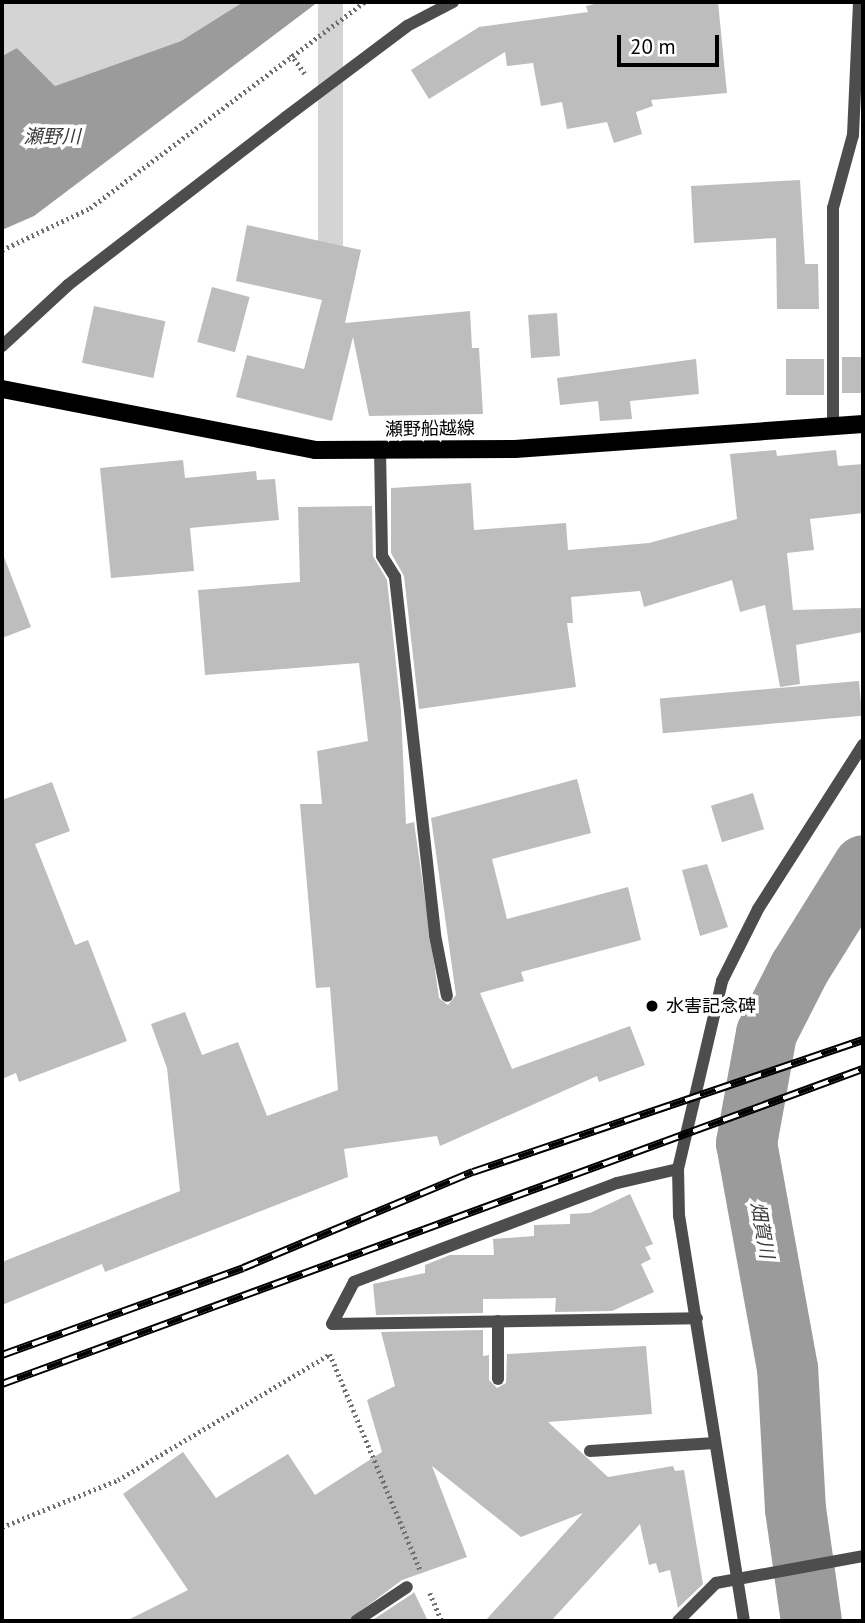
<!DOCTYPE html>
<meta charset="utf-8">
<style>
body{margin:0}
#map{position:relative;width:865px;height:1623px;overflow:hidden;background:#fff;font-family:"PT Sans","Noto Sans JP",sans-serif}
div>[style]{position:absolute}
.green>*{inset:0;background:#d4d4d4;transform-origin:0 0}
.water>*{inset:0;background:#9b9b9b}
.river>*{height:61px;margin:-30.5px;padding:0 30.5px;transform-origin:30.5px;border-radius:30.5px;background:#9b9b9b}
.building>*{inset:0;background:#bdbdbd;transform-origin:0 0}
.path>*{height:4.5px;margin-top:-2.25px;transform-origin:0;background:repeating-linear-gradient(90deg,#6f6f6f 0 2px,transparent 0 5.5px)}
.minor>*{height:12px;margin:-6px;padding:0 6px;transform-origin:6px;border-radius:6px;background:#4d4d4d}
.major>*{height:18px;margin:-9px;padding:0 9px;transform-origin:9px;border-radius:9px;background:#000}
.rail>*{height:8px;margin-top:-4px;transform-origin:0;background:repeating-linear-gradient(90deg,#fff 0 16px,#000 0 32px);box-sizing:border-box;border-block:2px solid #000}
.dots>*{width:19px;height:19px;translate:-50% -50%;box-sizing:border-box;border:4px solid #fff;border-radius:50%}
span{translate:-50% -50%;white-space:nowrap;text-align:center;line-height:1.15;-webkit-text-stroke:7px #fff;paint-order:stroke}
.street-label{font-size:18px;color:#000}
.poi-label{font-size:18px;color:#000}
.left{translate:0 -50%;text-align:left}
.water-label{font-size:19px;color:#3c3c3c;font-style:italic}
.frame{position:absolute;inset:0;border:4px solid #000;pointer-events:none}
.scale{position:absolute;left:617px;top:35px;width:102px;height:32px;box-sizing:border-box;border:4px solid #000;border-top:0;padding-left:9px;font-size:21px;line-height:24px;white-space:nowrap;color:#000;-webkit-text-stroke:5px #fff;paint-order:stroke}
</style>
<div id="map">
<div class="green">
<i style="clip-path:polygon(2px 2px,243px 2px,181px 41px,55px 86px,17px 48px,2px 56px)"></i>
<i style="left:318px;top:2px;width:25px;height:295px"></i>
</div>
<div class="water">
<i style="clip-path:polygon(243px 2px,318px 2px,34px 216px,2px 230px,2px 56px,17px 48px,55px 86px,181px 41px)"></i>
</div>
<div class="river">
<i style="left:811px;top:1621px;width:113px;rotate:-98.1deg"></i>
<i style="left:795px;top:1509px;width:141px;rotate:-93.2deg"></i>
<i style="left:787px;top:1368px;width:229px;rotate:-100.3deg"></i>
<i style="left:746px;top:1143px;width:112px;rotate:-79.7deg"></i>
<i style="left:766px;top:1033px;width:73px;rotate:-63.1deg"></i>
<i style="left:799px;top:968px;width:121px;rotate:-58.1deg"></i>
</div>
<div class="building">
<i style="clip-path:polygon(603px 2px,718px 2px,727px 93px,651px 100px,653px 106px,636px 112px,642px 134px,614px 143px,607px 122px,567px 129px,562px 102px,541px 106px,533px 63px,507px 66px,505px 52px,429px 99px,411px 70px,479px 27px,588px 12px,586px 6px)"></i>
<i style="clip-path:polygon(800px 180px,805px 264px,818px 264px,819px 309px,777px 309px,776px 238px,694px 243px,691px 186px)"></i>
<i style="clip-path:polygon(247px 225px,361px 250px,345px 323px,470px 311px,472px 348px,479px 348px,483px 414px,369px 416px,353px 337px,332px 421px,236px 397px,247px 355px,304px 369px,322px 300px,236px 281px)"></i>
<i style="left:212px;top:287px;width:39px;height:57px;rotate:15deg"></i>
<i style="left:94px;top:306px;width:73px;height:58px;rotate:12deg"></i>
<i style="left:557px;top:313px;width:43px;height:29px;rotate:86deg"></i>
<i style="left:863px;top:357px;width:36px;height:21px;rotate:90deg"></i>
<i style="clip-path:polygon(696px 359px,699px 394px,630px 401px,632px 419px,600px 421px,598px 401px,560px 405px,557px 378px)"></i>
<i style="left:824px;top:359px;width:36px;height:38px;rotate:90deg"></i>
<i style="clip-path:polygon(776px 450px,777px 456px,836px 450px,838px 466px,863px 464px,863px 513px,810px 519px,814px 550px,787px 553px,793px 610px,863px 608px,863px 632px,796px 645px,800px 684px,780px 687px,765px 605px,740px 612px,732px 580px,644px 607px,640px 591px,571px 597px,573px 623px,567px 623px,576px 687px,419px 709px,404px 576px,391px 553px,391px 488px,471px 483px,474px 530px,566px 523px,568px 550px,649px 543px,737px 519px,730px 454px)"></i>
<i style="clip-path:polygon(183px 460px,185px 478px,256px 471px,257px 480px,275px 479px,279px 520px,190px 528px,194px 571px,111px 578px,100px 468px)"></i>
<i style="clip-path:polygon(372px 506px,373px 556px,387px 580px,401px 711px,406px 824px,414px 822px,439px 998px,448px 1005px,456px 995px,431px 818px,577px 779px,591px 833px,492px 859px,507px 919px,628px 887px,641px 940px,521px 972px,524px 981px,480px 993px,512px 1069px,630px 1026px,645px 1065px,599px 1082px,597px 1076px,440px 1146px,437px 1136px,344px 1149px,348px 1177px,105px 1272px,102px 1264px,2px 1305px,2px 1262px,180px 1191px,167px 1068px,151px 1024px,185px 1012px,202px 1055px,238px 1042px,267px 1116px,338px 1090px,330px 987px,316px 988px,300px 804px,322px 804px,317px 751px,368px 741px,359px 663px,205px 675px,198px 590px,300px 582px,298px 507px)"></i>
<i style="clip-path:polygon(4px 557px,31px 627px,2px 638px,2px 558px)"></i>
<i style="left:859px;top:681px;width:35px;height:200px;rotate:85deg"></i>
<i style="clip-path:polygon(52px 782px,70px 831px,35px 844px,75px 945px,88px 940px,127px 1041px,19px 1082px,16px 1073px,2px 1079px,2px 800px)"></i>
<i style="left:753px;top:793px;width:38px;height:44px;rotate:73deg"></i>
<i style="clip-path:polygon(707px 864px,728px 927px,700px 936px,682px 870px)"></i>
<i style="clip-path:polygon(630px 1194px,653px 1244px,645px 1247px,651px 1259px,641px 1264px,654px 1292px,612px 1311px,555px 1312px,556px 1298px,483px 1299px,483px 1313px,376px 1315px,373px 1284px,425px 1273px,425px 1265px,450px 1255px,494px 1255px,493px 1239px,534px 1236px,534px 1225px,570px 1224px,570px 1214px,590px 1213px)"></i>
<i style="clip-path:polygon(483px 1330px,483px 1356px,489px 1355px,489px 1380px,497px 1388px,506px 1383px,507px 1354px,646px 1346px,652px 1414px,548px 1422px,608px 1477px,673px 1466px,675px 1471px,684px 1470px,703px 1584px,678px 1608px,670px 1570px,659px 1573px,656px 1563px,649px 1565px,640px 1524px,551px 1621px,485px 1621px,583px 1513px,521px 1537px,432px 1466px,467px 1557px,402px 1580px,347px 1621px,126px 1621px,188px 1590px,123px 1494px,183px 1452px,216px 1498px,288px 1454px,315px 1495px,382px 1452px,367px 1400px,395px 1386px,381px 1332px)"></i>
<i style="clip-path:polygon(414px 1592px,428px 1621px,371px 1621px,412px 1594px)"></i>
</div>
<div class="path">
<i style="left:291px;top:54px;width:24px;rotate:55deg"></i>
<i style="left:2px;top:250px;width:98px;rotate:-25.5deg"></i>
<i style="left:90px;top:208px;width:343px;rotate:-36.9deg"></i>
<i style="left:330px;top:1354px;width:233px;rotate:67.3deg"></i>
<i style="left:2px;top:1527px;width:125px;rotate:-22.1deg"></i>
<i style="left:118px;top:1480px;width:247px;rotate:-30.7deg"></i>
<i style="left:430px;top:1593px;width:30px;rotate:67deg"></i>
</div>
<div class="minor">
<i style="left:2px;top:346px;width:90px;rotate:-42.7deg"></i>
<i style="left:68px;top:285px;width:275px;rotate:-37.6deg"></i>
<i style="left:286px;top:117px;width:151px;rotate:-36.9deg"></i>
<i style="left:407px;top:26px;width:52px;rotate:-27.6deg"></i>
<i style="left:833px;top:426px;width:218px;rotate:-90deg"></i>
<i style="left:833px;top:208px;width:76px;rotate:-74.7deg"></i>
<i style="left:853px;top:135px;width:133px;rotate:-87.4deg"></i>
<i style="left:380px;top:450px;width:106px;rotate:88.9deg"></i>
<i style="left:382px;top:556px;width:25px;rotate:58deg"></i>
<i style="left:395px;top:577px;width:360px;rotate:83.6deg"></i>
<i style="left:435px;top:935px;width:62px;rotate:78.9deg"></i>
<i style="left:678px;top:1169px;width:63px;rotate:167.1deg"></i>
<i style="left:617px;top:1183px;width:281px;rotate:159.4deg"></i>
<i style="left:354px;top:1282px;width:47px;rotate:117.6deg"></i>
<i style="left:332px;top:1324px;width:365px;rotate:-0.9deg"></i>
<i style="left:498px;top:1321px;width:58px;rotate:90deg"></i>
<i style="left:590px;top:1451px;width:125px;rotate:-3.7deg"></i>
<i style="left:356px;top:1621px;width:61px;rotate:-33.7deg"></i>
<i style="left:678px;top:1621px;width:54px;rotate:-45deg"></i>
<i style="left:716px;top:1583px;width:149px;rotate:-10.4deg"></i>
<i style="left:744px;top:1621px;width:410px;rotate:-99.1deg"></i>
<i style="left:679px;top:1216px;width:47px;rotate:-91.2deg"></i>
<i style="left:678px;top:1169px;width:193px;rotate:-76.8deg"></i>
<i style="left:722px;top:981px;width:80px;rotate:-63.4deg"></i>
<i style="left:758px;top:909px;width:195px;rotate:-57.4deg"></i>
</div>
<div class="major">
<i style="left:2px;top:389px;width:320px;rotate:11deg"></i>
<i style="left:316px;top:450px;width:199px;rotate:-0.3deg"></i>
<i style="left:515px;top:449px;width:349px;rotate:-4.1deg"></i>
</div>
<div class="rail">
<i style="left:2px;top:1355px;width:256px;rotate:-19.8deg"></i>
<i style="left:243px;top:1268px;width:249px;rotate:-22.7deg"></i>
<i style="left:473px;top:1172px;width:412px;rotate:-18.7deg"></i>
<i style="left:2px;top:1384px;width:917px;rotate:-20.1deg"></i>
</div>
<div class="dots">
<i style="left:652px;top:1006px;background:#000"></i>
</div>
<div class="street-label">
<span style="left:430px;top:429px;rotate:-1deg">瀬野船越線</span>
</div>
<div class="poi-label">
<span class="left" style="left:666px;top:1006px">水害記念碑</span>
</div>
<div class="water-label">
<span style="left:52px;top:137px">瀬野川</span>
<span style="left:762px;top:1230px;rotate:80deg">畑賀川</span>
</div>
<div class="frame"></div>
<div class="scale">20 m</div>
</div>
